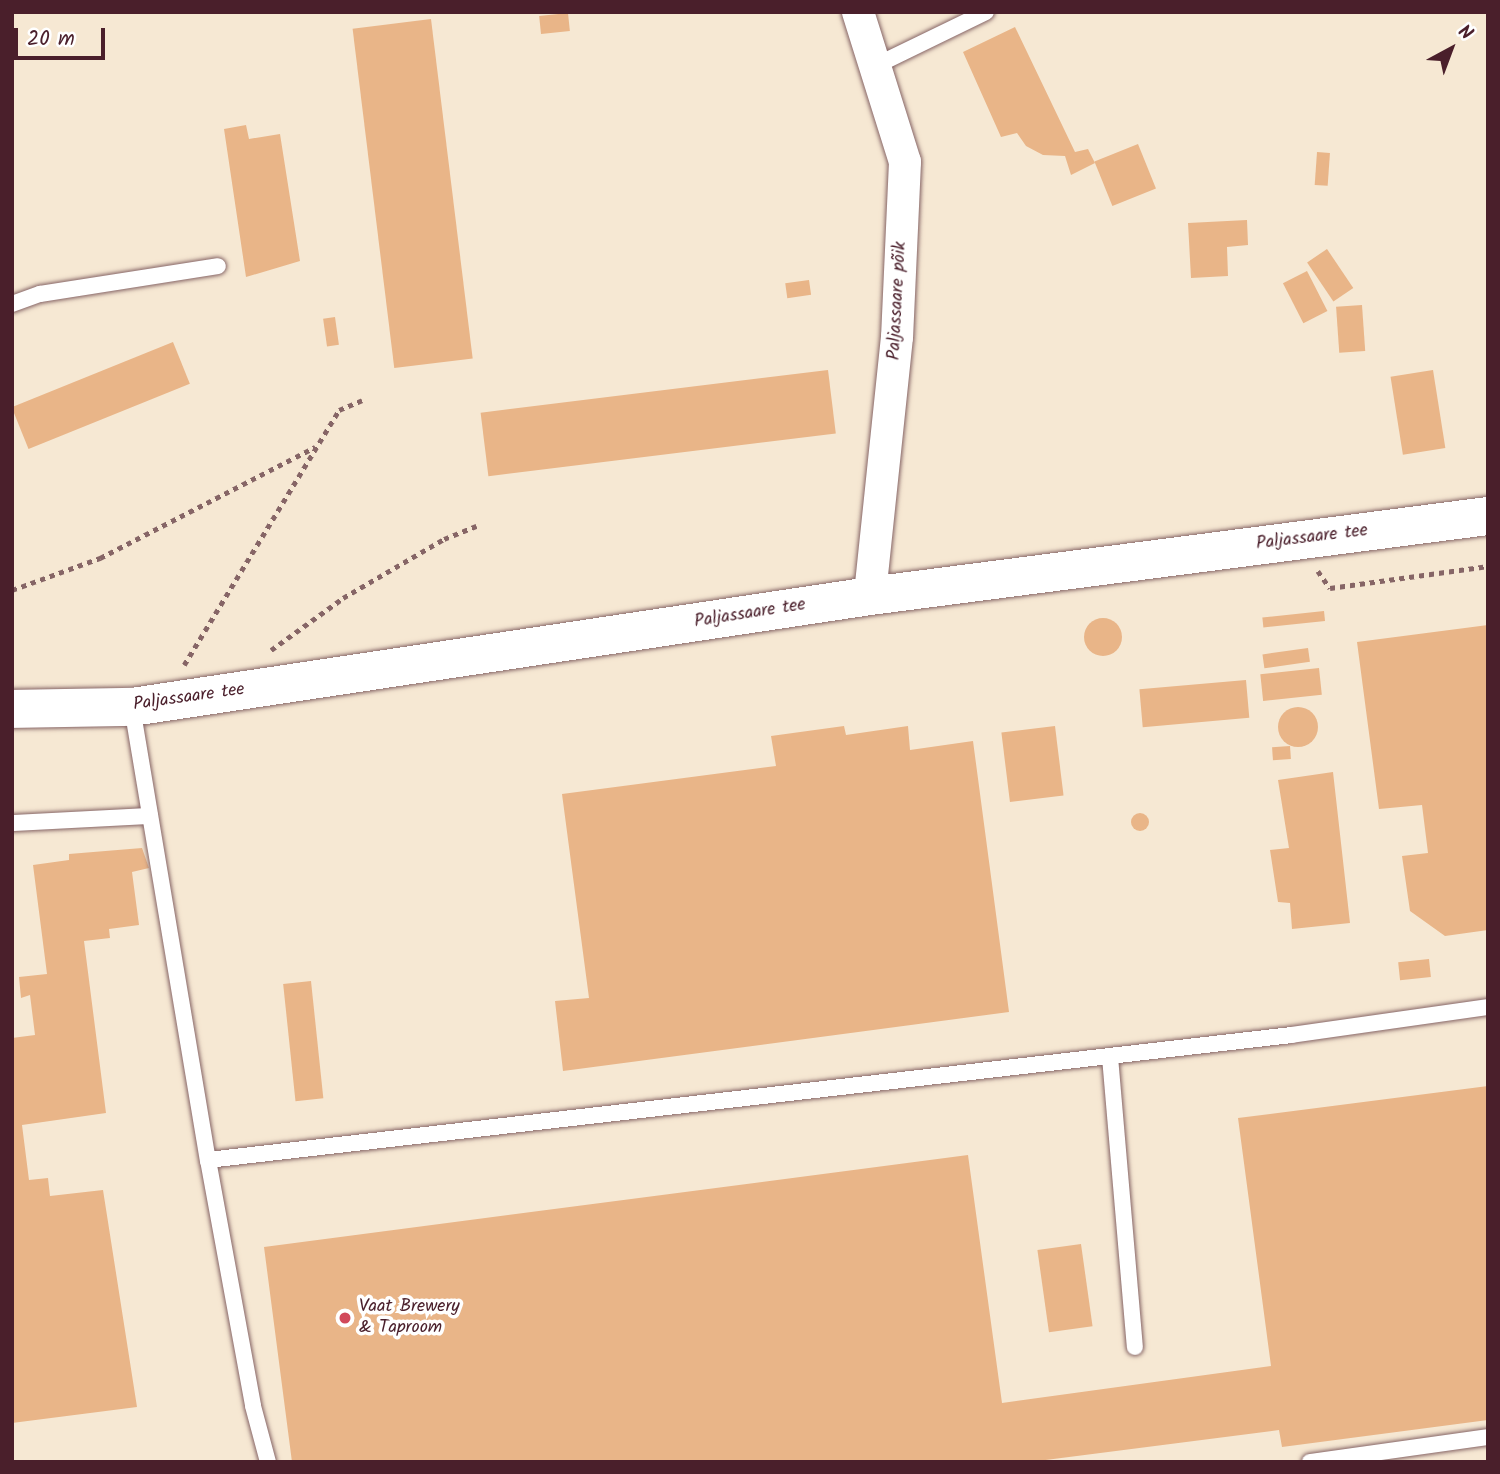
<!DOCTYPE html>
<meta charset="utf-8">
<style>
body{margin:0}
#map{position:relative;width:1500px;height:1474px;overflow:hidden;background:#f6e8d3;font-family:Kalam,sans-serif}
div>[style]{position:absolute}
.building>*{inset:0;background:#e9b588;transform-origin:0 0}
.round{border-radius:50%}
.path>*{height:4.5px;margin-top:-2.25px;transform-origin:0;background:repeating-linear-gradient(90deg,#866566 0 5px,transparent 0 10px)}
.roads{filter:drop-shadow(0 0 2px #866566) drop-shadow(0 0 2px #866566)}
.service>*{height:16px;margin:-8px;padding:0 8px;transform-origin:8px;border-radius:8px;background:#fff}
.minor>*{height:32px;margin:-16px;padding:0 16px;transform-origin:16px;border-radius:16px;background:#fff}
.tertiary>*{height:38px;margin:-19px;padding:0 19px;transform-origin:19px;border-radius:19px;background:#fff}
.dots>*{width:19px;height:19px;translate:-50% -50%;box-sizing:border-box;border:4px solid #fff;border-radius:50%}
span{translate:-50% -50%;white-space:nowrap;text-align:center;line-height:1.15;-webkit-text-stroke:7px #fff;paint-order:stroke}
.street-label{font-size:18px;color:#4a1f2b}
.poi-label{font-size:18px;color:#4a1f2b}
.left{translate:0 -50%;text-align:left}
.frame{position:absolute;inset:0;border:14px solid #4a1f2b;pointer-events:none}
.north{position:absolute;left:1416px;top:14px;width:70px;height:70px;-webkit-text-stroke:5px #fff;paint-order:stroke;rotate:41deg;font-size:19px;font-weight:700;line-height:28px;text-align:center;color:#4a1f2b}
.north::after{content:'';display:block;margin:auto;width:24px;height:32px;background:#4a1f2b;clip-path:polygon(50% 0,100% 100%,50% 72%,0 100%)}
.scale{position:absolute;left:14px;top:28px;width:91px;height:32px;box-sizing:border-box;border:4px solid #4a1f2b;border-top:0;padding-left:9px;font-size:21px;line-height:24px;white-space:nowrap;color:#4a1f2b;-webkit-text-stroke:5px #fff;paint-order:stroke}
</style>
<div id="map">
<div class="building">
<i style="left:568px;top:13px;width:18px;height:29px;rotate:84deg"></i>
<i style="left:431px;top:19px;width:342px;height:79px;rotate:83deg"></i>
<i style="clip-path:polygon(1015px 27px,1075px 152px,1088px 149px,1095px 163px,1071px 175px,1065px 156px,1043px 155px,1026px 146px,1017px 133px,1001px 137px,963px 52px)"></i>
<i style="clip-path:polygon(246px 125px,249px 139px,280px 134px,300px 261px,246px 277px,224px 129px)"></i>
<i style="left:1138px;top:144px;width:48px;height:47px;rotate:68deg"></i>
<i style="left:1317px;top:152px;width:13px;height:33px;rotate:4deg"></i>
<i style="clip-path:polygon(1247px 220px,1248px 245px,1227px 247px,1228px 276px,1191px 278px,1188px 223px)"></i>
<i style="left:1327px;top:249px;width:47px;height:24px;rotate:56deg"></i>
<i style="left:1307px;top:271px;width:45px;height:27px;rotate:63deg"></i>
<i style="left:809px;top:280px;width:15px;height:24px;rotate:82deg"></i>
<i style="left:1362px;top:305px;width:46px;height:26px;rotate:86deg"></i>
<i style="left:335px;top:317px;width:28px;height:12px;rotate:82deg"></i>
<i style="left:173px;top:342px;width:45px;height:174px;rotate:68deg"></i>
<i style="left:828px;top:370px;width:64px;height:350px;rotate:83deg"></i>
<i style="left:1433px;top:370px;width:79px;height:43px;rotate:81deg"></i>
<i style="left:1324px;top:611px;width:10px;height:62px;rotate:84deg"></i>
<i class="round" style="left:1084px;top:618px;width:38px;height:38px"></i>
<i style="clip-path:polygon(1488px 625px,1488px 930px,1445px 936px,1410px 911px,1402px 856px,1428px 853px,1422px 805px,1379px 809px,1357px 642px)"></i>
<i style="left:1308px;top:648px;width:14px;height:46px;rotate:82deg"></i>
<i style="left:1319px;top:668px;width:27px;height:59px;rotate:84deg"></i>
<i style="left:1246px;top:680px;width:38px;height:107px;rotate:85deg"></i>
<i class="round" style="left:1278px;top:707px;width:40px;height:40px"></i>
<i style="clip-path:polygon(844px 726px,846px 735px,908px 726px,910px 750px,973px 741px,1009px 1012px,563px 1071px,555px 1001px,589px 998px,562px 794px,776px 766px,771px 736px)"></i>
<i style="left:1055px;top:726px;width:70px;height:54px;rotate:83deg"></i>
<i style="left:1290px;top:746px;width:13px;height:18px;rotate:86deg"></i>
<i style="clip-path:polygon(1333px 772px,1350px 923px,1292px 929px,1290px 903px,1278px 902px,1270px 850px,1289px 848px,1278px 780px)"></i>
<i class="round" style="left:1131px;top:813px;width:18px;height:18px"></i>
<i style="clip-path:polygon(142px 848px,149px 868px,132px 872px,139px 925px,109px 929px,110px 938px,84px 941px,106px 1113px,22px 1125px,29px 1180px,48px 1178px,50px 1196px,103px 1190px,137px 1407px,12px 1423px,12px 1038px,35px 1035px,30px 995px,21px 998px,19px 977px,47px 974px,33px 865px,69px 860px,69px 854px)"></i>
<i style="left:1429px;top:959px;width:18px;height:31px;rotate:84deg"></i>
<i style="left:311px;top:981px;width:118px;height:28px;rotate:84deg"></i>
<i style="clip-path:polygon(1488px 1086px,1488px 1420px,1282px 1447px,1279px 1430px,1030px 1462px,292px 1462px,264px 1247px,968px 1155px,1002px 1403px,1271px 1366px,1238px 1118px)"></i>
<i style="left:1081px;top:1244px;width:83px;height:44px;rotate:82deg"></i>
</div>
<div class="path">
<i style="left:1318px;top:571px;width:21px;rotate:55deg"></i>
<i style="left:1330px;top:588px;width:160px;rotate:-7.9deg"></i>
<i style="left:12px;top:590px;width:94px;rotate:-20deg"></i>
<i style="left:100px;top:558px;width:242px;rotate:-27.3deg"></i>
<i style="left:271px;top:650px;width:89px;rotate:-35.8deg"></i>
<i style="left:343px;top:598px;width:117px;rotate:-30.3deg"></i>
<i style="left:444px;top:539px;width:35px;rotate:-22deg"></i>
<i style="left:184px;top:665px;width:298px;rotate:-58.7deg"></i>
<i style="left:339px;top:410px;width:25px;rotate:-23deg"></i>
</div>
<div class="roads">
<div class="service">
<i style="left:877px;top:65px;width:121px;rotate:-25.9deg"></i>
<i style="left:12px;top:304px;width:30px;rotate:-20deg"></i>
<i style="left:40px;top:294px;width:180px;rotate:-8.9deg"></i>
<i style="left:132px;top:707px;width:459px;rotate:80.5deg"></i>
<i style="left:208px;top:1160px;width:250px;rotate:79.6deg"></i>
<i style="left:253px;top:1406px;width:58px;rotate:75deg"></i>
<i style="left:12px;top:823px;width:138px;rotate:-2.9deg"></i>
<i style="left:1110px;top:1057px;width:291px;rotate:85.1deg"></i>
<i style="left:208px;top:1160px;width:1090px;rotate:-6.58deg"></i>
<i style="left:1291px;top:1035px;width:199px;rotate:-8.1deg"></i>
<i style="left:1310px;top:1462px;width:180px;rotate:-8deg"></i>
</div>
<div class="minor">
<i style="left:858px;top:12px;width:157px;rotate:72.6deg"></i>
<i style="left:905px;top:162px;width:175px;rotate:92.6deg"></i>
<i style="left:897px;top:337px;width:260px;rotate:96deg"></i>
</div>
<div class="tertiary">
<i style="left:12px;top:709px;width:120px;rotate:-1deg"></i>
<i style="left:132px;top:707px;width:746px;rotate:-8.55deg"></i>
<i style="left:870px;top:596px;width:623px;rotate:-7.38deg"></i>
</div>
</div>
<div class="dots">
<i style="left:345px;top:1318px;background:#d1495b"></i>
</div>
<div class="street-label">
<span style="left:898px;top:301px;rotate:-87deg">Paljassaare põik</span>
<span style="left:1312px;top:538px;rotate:-7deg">Paljassaare tee</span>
<span style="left:750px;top:614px;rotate:-9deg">Paljassaare tee</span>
<span style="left:189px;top:698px;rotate:-8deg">Paljassaare tee</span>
</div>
<div class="poi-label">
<span class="left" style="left:359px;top:1318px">Vaat Brewery<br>&amp; Taproom</span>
</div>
<div class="frame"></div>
<div class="north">N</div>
<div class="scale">20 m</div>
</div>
